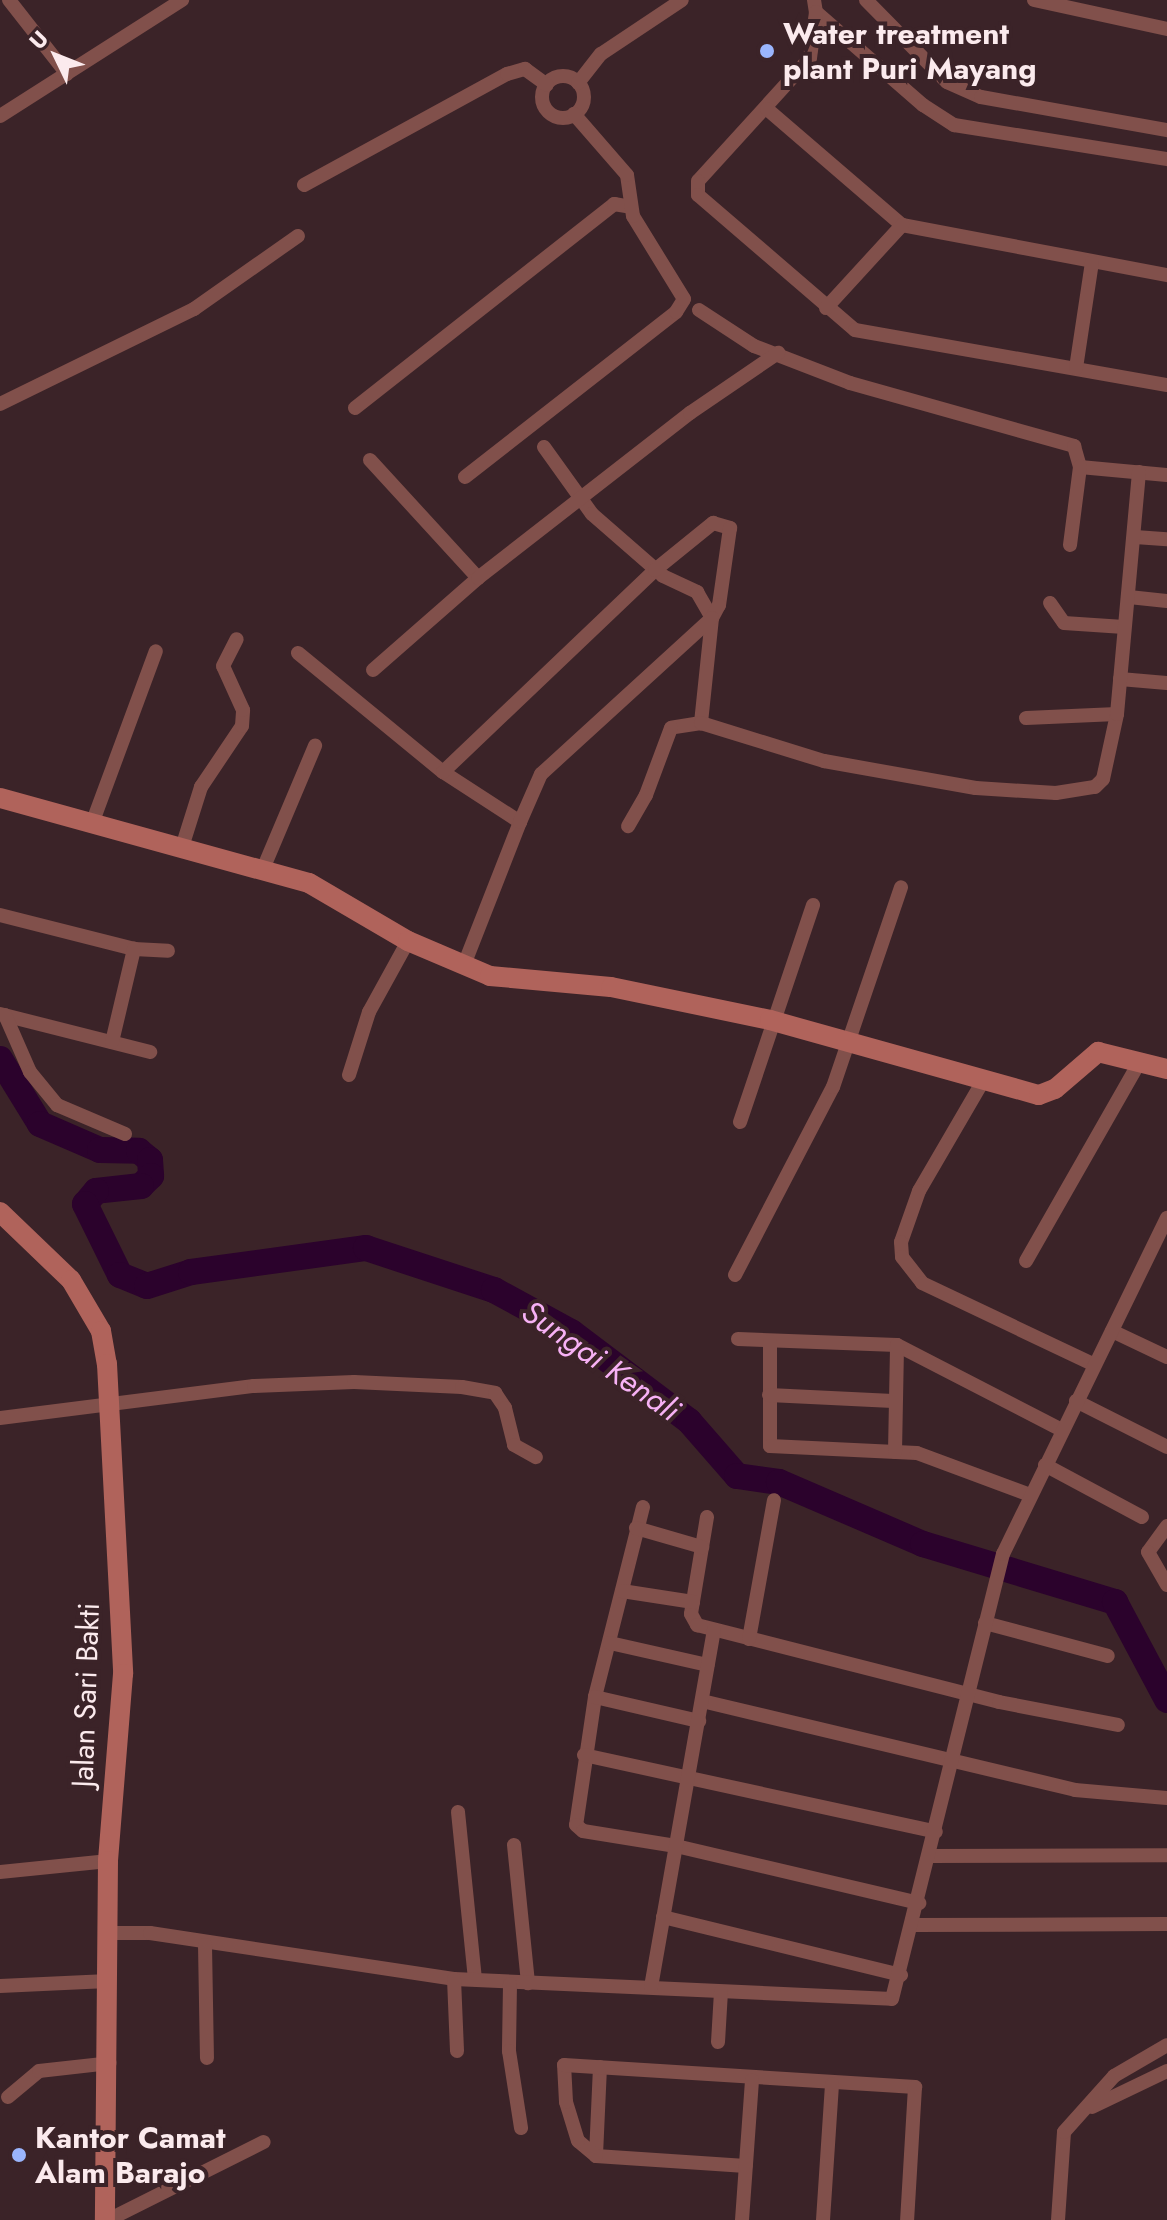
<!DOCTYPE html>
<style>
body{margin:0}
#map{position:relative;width:1167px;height:2220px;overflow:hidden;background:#3b2328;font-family:Jost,sans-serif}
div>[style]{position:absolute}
.river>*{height:26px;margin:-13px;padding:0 13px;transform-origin:13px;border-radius:13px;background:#2b022c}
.street>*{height:14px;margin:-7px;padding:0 7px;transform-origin:7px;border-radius:7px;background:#81504b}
.street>.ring{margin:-7px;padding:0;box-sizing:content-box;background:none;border:14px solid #81504b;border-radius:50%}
.secondary>*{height:20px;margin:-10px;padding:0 10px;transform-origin:10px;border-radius:10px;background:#b0635b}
.dots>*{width:22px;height:22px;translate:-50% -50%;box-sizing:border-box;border:4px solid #3b2328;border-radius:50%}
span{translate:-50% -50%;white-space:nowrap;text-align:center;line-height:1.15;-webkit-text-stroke:8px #3b2328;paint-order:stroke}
.poi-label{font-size:30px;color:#fbeaed;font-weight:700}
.left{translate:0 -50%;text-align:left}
.street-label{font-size:30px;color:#fbeaed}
.water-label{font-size:32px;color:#f7b1f5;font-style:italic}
.north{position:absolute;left:16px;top:16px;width:80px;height:80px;-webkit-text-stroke:6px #3b2328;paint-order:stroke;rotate:313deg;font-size:22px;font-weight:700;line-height:32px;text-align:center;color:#fbeaed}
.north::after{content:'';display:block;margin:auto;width:28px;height:36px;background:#fbeaed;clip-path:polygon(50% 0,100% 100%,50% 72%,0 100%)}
</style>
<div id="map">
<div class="river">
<i style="left:0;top:1059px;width:76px;rotate:58.4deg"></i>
<i style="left:40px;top:1124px;width:65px;rotate:23.4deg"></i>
<i style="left:100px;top:1150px;width:39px;rotate:1deg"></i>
<i style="left:139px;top:1151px;width:14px;rotate:39deg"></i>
<i style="left:150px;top:1160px;width:16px;rotate:86deg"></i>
<i style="left:151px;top:1176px;width:14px;rotate:135deg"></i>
<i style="left:141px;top:1186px;width:45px;rotate:173.7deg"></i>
<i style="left:96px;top:1191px;width:17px;rotate:130deg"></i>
<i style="left:85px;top:1204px;width:79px;rotate:63.8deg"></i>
<i style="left:120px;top:1275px;width:29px;rotate:22deg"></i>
<i style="left:147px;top:1286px;width:46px;rotate:-17.7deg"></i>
<i style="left:191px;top:1272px;width:177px;rotate:-7.8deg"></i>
<i style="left:366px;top:1248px;width:135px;rotate:18.2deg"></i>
<i style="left:494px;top:1290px;width:88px;rotate:28.6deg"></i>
<i style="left:571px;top:1332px;width:148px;rotate:37deg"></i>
<i style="left:689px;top:1421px;width:73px;rotate:48.9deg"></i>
<i style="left:737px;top:1476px;width:42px;rotate:8.1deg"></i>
<i style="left:779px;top:1482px;width:157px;rotate:23.3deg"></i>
<i style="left:923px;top:1544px;width:201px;rotate:16.8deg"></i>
<i style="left:1115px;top:1602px;width:111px;rotate:62deg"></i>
</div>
<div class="street">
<i style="left:9px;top:0;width:94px;rotate:51.9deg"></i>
<i style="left:814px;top:0;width:12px;rotate:81deg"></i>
<i style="left:816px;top:12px;width:142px;rotate:41deg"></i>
<i style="left:923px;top:105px;width:37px;rotate:33deg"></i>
<i style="left:954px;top:125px;width:216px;rotate:9.1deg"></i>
<i style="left:866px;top:0;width:115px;rotate:45.4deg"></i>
<i style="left:947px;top:82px;width:37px;rotate:24deg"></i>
<i style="left:981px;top:97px;width:189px;rotate:10.1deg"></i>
<i style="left:1034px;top:0;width:136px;rotate:12.3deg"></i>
<i style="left:816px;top:12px;width:46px;rotate:97.4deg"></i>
<i style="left:810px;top:58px;width:166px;rotate:132.3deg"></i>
<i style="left:698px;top:181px;width:14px;rotate:90deg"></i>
<i style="left:698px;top:195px;width:207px;rotate:40.7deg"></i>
<i style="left:855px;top:330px;width:317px;rotate:10deg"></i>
<i class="ring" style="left:542px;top:76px;width:28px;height:28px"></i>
<i style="left:578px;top:83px;width:37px;rotate:-52deg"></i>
<i style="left:601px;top:54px;width:97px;rotate:-33.7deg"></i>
<i style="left:767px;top:109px;width:178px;rotate:40.7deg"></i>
<i style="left:902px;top:225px;width:270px;rotate:10.7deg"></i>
<i style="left:0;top:116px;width:216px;rotate:-32.5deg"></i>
<i style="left:304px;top:185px;width:231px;rotate:-28.7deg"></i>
<i style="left:507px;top:74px;width:19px;rotate:-16deg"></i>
<i style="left:525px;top:69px;width:27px;rotate:36deg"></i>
<i style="left:826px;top:308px;width:113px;rotate:-47.5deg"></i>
<i style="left:699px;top:310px;width:66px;rotate:33.2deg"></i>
<i style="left:754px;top:346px;width:103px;rotate:21.1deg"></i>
<i style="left:850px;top:383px;width:233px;rotate:15.7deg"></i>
<i style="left:1074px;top:446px;width:22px;rotate:74deg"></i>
<i style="left:1080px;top:467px;width:87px;rotate:5.3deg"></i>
<i style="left:1076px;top:368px;width:107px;rotate:-81.4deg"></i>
<i style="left:0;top:404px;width:216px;rotate:-26.1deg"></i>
<i style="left:194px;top:309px;width:127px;rotate:-35.1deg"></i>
<i style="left:355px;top:408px;width:330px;rotate:-38.2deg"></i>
<i style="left:614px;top:204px;width:17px;rotate:10deg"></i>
<i style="left:544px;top:447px;width:82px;rotate:54.4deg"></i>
<i style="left:592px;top:514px;width:94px;rotate:41.1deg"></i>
<i style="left:663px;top:576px;width:38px;rotate:25deg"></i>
<i style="left:697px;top:592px;width:30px;rotate:60deg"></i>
<i style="left:712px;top:618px;width:106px;rotate:96deg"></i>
<i style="left:701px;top:723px;width:30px;rotate:171deg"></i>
<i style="left:671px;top:728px;width:72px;rotate:110.5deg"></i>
<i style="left:646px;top:795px;width:36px;rotate:120deg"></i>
<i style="left:370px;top:460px;width:160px;rotate:47.5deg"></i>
<i style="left:465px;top:477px;width:268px;rotate:-38deg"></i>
<i style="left:676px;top:312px;width:15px;rotate:-58deg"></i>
<i style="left:684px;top:299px;width:97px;rotate:-121.6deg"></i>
<i style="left:633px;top:216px;width:41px;rotate:-98.3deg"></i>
<i style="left:627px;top:175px;width:81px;rotate:-131deg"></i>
<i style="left:1135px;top:537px;width:32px;rotate:4deg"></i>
<i style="left:1070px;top:545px;width:79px;rotate:-82.7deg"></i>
<i style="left:1129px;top:597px;width:38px;rotate:6deg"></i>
<i style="left:1050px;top:603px;width:24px;rotate:55deg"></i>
<i style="left:1064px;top:623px;width:60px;rotate:3.8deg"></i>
<i style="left:298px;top:653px;width:188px;rotate:39.4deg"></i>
<i style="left:443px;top:772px;width:92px;rotate:33deg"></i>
<i style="left:520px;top:822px;width:154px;rotate:111.4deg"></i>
<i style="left:373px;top:670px;width:140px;rotate:-41.2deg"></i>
<i style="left:478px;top:578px;width:269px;rotate:-37.9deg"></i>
<i style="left:690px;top:413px;width:107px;rotate:-34.3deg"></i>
<i style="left:1120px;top:679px;width:47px;rotate:4.9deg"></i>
<i style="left:1026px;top:718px;width:91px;rotate:-2.5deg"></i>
<i style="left:701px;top:723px;width:129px;rotate:17.2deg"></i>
<i style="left:824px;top:761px;width:154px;rotate:10.1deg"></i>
<i style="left:976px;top:788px;width:80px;rotate:3.6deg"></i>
<i style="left:1056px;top:793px;width:39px;rotate:-9deg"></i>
<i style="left:1095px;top:787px;width:11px;rotate:-45deg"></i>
<i style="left:1103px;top:779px;width:66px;rotate:-77.8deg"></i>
<i style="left:1117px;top:714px;width:243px;rotate:-84.8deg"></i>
<i style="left:443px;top:772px;width:293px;rotate:-43.6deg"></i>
<i style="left:655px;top:570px;width:75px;rotate:-39deg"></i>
<i style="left:713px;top:523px;width:18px;rotate:16deg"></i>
<i style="left:730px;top:528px;width:78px;rotate:98.1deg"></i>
<i style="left:719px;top:605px;width:15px;rotate:118deg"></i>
<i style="left:712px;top:618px;width:231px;rotate:137.6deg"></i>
<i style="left:541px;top:774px;width:52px;rotate:113.6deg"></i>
<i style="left:93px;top:821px;width:181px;rotate:-69.7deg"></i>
<i style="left:183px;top:844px;width:60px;rotate:-72.5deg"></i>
<i style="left:201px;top:787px;width:73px;rotate:-56.1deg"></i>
<i style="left:242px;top:726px;width:16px;rotate:-86deg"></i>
<i style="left:243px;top:710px;width:48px;rotate:-114.4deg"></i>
<i style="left:223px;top:666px;width:30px;rotate:-63deg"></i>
<i style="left:263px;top:869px;width:134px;rotate:-67.1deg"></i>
<i style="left:0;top:915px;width:138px;rotate:14.2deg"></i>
<i style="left:134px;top:949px;width:34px;rotate:3deg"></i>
<i style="left:0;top:1014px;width:155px;rotate:14.2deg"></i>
<i style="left:5px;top:1015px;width:62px;rotate:66.3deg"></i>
<i style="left:30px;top:1072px;width:43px;rotate:50.7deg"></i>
<i style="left:57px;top:1105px;width:74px;rotate:23.1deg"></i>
<i style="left:112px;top:1042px;width:96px;rotate:-76.7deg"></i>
<i style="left:349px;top:1075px;width:66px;rotate:-72.4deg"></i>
<i style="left:369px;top:1012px;width:81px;rotate:-61.2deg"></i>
<i style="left:983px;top:1081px;width:127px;rotate:120.2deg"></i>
<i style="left:919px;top:1191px;width:54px;rotate:109.4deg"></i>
<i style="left:901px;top:1242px;width:15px;rotate:86deg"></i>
<i style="left:902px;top:1257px;width:33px;rotate:52deg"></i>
<i style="left:922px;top:1283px;width:191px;rotate:25.4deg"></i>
<i style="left:740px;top:1122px;width:229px;rotate:-71.4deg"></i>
<i style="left:1026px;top:1261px;width:230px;rotate:-60.3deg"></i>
<i style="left:735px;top:1275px;width:212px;rotate:-62.5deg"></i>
<i style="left:833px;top:1087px;width:211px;rotate:-71.2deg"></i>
<i style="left:1112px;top:1331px;width:61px;rotate:25.3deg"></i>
<i style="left:738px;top:1339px;width:159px;rotate:2.2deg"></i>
<i style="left:897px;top:1345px;width:186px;rotate:27.3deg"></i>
<i style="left:770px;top:1342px;width:104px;rotate:90deg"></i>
<i style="left:770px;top:1446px;width:147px;rotate:2.7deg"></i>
<i style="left:917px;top:1453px;width:121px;rotate:20.4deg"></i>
<i style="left:769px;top:1395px;width:124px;rotate:2.8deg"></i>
<i style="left:1076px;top:1401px;width:102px;rotate:26.8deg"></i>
<i style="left:0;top:1418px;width:256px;rotate:-7.2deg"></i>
<i style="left:254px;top:1386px;width:100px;rotate:-2.3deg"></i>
<i style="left:354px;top:1382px;width:108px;rotate:2.7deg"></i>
<i style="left:462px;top:1387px;width:34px;rotate:10deg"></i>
<i style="left:495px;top:1393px;width:18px;rotate:56deg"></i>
<i style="left:505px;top:1408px;width:38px;rotate:76deg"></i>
<i style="left:514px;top:1445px;width:25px;rotate:29deg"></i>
<i style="left:895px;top:1452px;width:107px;rotate:-88.9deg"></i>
<i style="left:1045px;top:1465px;width:110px;rotate:28.2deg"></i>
<i style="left:643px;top:1507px;width:196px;rotate:104.2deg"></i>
<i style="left:595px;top:1697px;width:129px;rotate:98.4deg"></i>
<i style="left:576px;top:1825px;width:9px;rotate:41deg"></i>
<i style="left:583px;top:1831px;width:94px;rotate:9.2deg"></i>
<i style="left:676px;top:1846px;width:250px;rotate:13.2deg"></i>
<i style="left:707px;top:1517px;width:98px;rotate:99.4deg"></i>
<i style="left:691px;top:1614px;width:13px;rotate:61deg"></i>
<i style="left:697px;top:1625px;width:312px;rotate:14.3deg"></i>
<i style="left:999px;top:1702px;width:121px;rotate:10.9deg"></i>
<i style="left:1167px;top:1526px;width:32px;rotate:126deg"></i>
<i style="left:1148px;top:1552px;width:38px;rotate:60deg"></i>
<i style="left:636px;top:1528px;width:69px;rotate:16.1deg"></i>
<i style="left:622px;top:1591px;width:72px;rotate:8.8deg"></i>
<i style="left:985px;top:1623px;width:127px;rotate:15deg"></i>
<i style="left:749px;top:1639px;width:141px;rotate:-79.8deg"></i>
<i style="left:610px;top:1643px;width:100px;rotate:12.7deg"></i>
<i style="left:595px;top:1697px;width:107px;rotate:13deg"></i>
<i style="left:702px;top:1701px;width:383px;rotate:13.4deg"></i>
<i style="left:1075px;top:1790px;width:92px;rotate:5deg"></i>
<i style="left:584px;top:1755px;width:360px;rotate:12.3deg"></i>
<i style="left:458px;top:1812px;width:168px;rotate:84.2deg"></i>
<i style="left:514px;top:1845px;width:139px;rotate:84.2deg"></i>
<i style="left:930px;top:1856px;width:237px;rotate:-0.2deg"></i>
<i style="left:0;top:1872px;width:109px;rotate:-5.8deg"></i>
<i style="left:663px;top:1917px;width:245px;rotate:13.7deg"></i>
<i style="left:913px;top:1925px;width:254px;rotate:-0.2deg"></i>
<i style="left:108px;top:1933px;width:42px"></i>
<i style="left:150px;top:1933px;width:307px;rotate:8.6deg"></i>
<i style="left:454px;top:1979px;width:438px;rotate:2.6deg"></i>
<i style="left:892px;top:1999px;width:459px;rotate:-76deg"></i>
<i style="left:1003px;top:1554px;width:374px;rotate:-64deg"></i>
<i style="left:205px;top:1945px;width:113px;rotate:89deg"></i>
<i style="left:454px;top:1979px;width:72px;rotate:87.6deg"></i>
<i style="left:510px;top:1984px;width:67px;rotate:90.9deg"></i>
<i style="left:509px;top:2051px;width:78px;rotate:81.1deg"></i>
<i style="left:0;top:1986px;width:108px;rotate:-2.7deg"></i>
<i style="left:651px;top:1987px;width:362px;rotate:-80deg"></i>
<i style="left:718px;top:2042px;width:50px;rotate:-86.6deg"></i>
<i style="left:600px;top:2067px;width:89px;rotate:92.6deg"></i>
<i style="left:596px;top:2156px;width:150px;rotate:3.8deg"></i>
<i style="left:8px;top:2097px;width:40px;rotate:-40deg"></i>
<i style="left:39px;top:2071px;width:71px;rotate:-6.4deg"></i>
<i style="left:1092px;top:2107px;width:83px;rotate:-25.6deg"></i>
<i style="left:596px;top:2156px;width:23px;rotate:-140deg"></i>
<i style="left:578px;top:2141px;width:41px;rotate:-107.1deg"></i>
<i style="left:566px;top:2102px;width:37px;rotate:-93deg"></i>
<i style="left:564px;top:2065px;width:352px;rotate:3.6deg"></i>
<i style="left:915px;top:2087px;width:133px;rotate:93.4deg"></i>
<i style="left:108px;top:2220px;width:174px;rotate:-26.6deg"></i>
<i style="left:742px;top:2220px;width:140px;rotate:-85.9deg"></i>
<i style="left:823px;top:2220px;width:136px;rotate:-86.2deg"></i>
<i style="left:1058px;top:2220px;width:88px;rotate:-86.1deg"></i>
<i style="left:1064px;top:2132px;width:75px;rotate:-48.2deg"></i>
<i style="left:1114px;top:2076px;width:61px;rotate:-30.3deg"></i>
</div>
<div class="secondary">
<i style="left:0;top:798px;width:320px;rotate:15.4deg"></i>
<i style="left:309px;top:883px;width:115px;rotate:30.4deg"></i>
<i style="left:408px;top:941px;width:89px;rotate:23.1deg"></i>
<i style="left:490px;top:976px;width:121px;rotate:5.2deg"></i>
<i style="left:611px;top:987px;width:162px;rotate:11.7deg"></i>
<i style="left:770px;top:1020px;width:279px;rotate:15.6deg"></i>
<i style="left:1039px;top:1095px;width:17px;rotate:-21deg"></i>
<i style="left:1055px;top:1089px;width:57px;rotate:-40.7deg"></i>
<i style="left:1098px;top:1052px;width:71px;rotate:13.8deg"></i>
<i style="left:0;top:1212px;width:98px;rotate:43.8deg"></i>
<i style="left:71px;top:1280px;width:59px;rotate:59.5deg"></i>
<i style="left:101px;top:1331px;width:34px;rotate:80deg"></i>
<i style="left:107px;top:1364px;width:310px;rotate:87deg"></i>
<i style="left:123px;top:1674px;width:188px;rotate:94.6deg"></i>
<i style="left:108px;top:1861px;width:359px;rotate:90.5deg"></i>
</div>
<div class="dots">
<i style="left:767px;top:51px;background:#9ab5fd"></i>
<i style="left:19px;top:2155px;background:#9ab5fd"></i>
</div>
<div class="poi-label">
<span class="left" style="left:783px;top:51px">Water treatment<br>plant Puri Mayang</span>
<span class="left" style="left:35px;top:2155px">Kantor Camat<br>Alam Barajo</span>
</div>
<div class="street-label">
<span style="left:86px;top:1695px;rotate:-88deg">Jalan Sari Bakti</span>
</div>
<div class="water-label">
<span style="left:601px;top:1361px;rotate:35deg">Sungai Kenali</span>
</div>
<div class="north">U</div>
</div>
